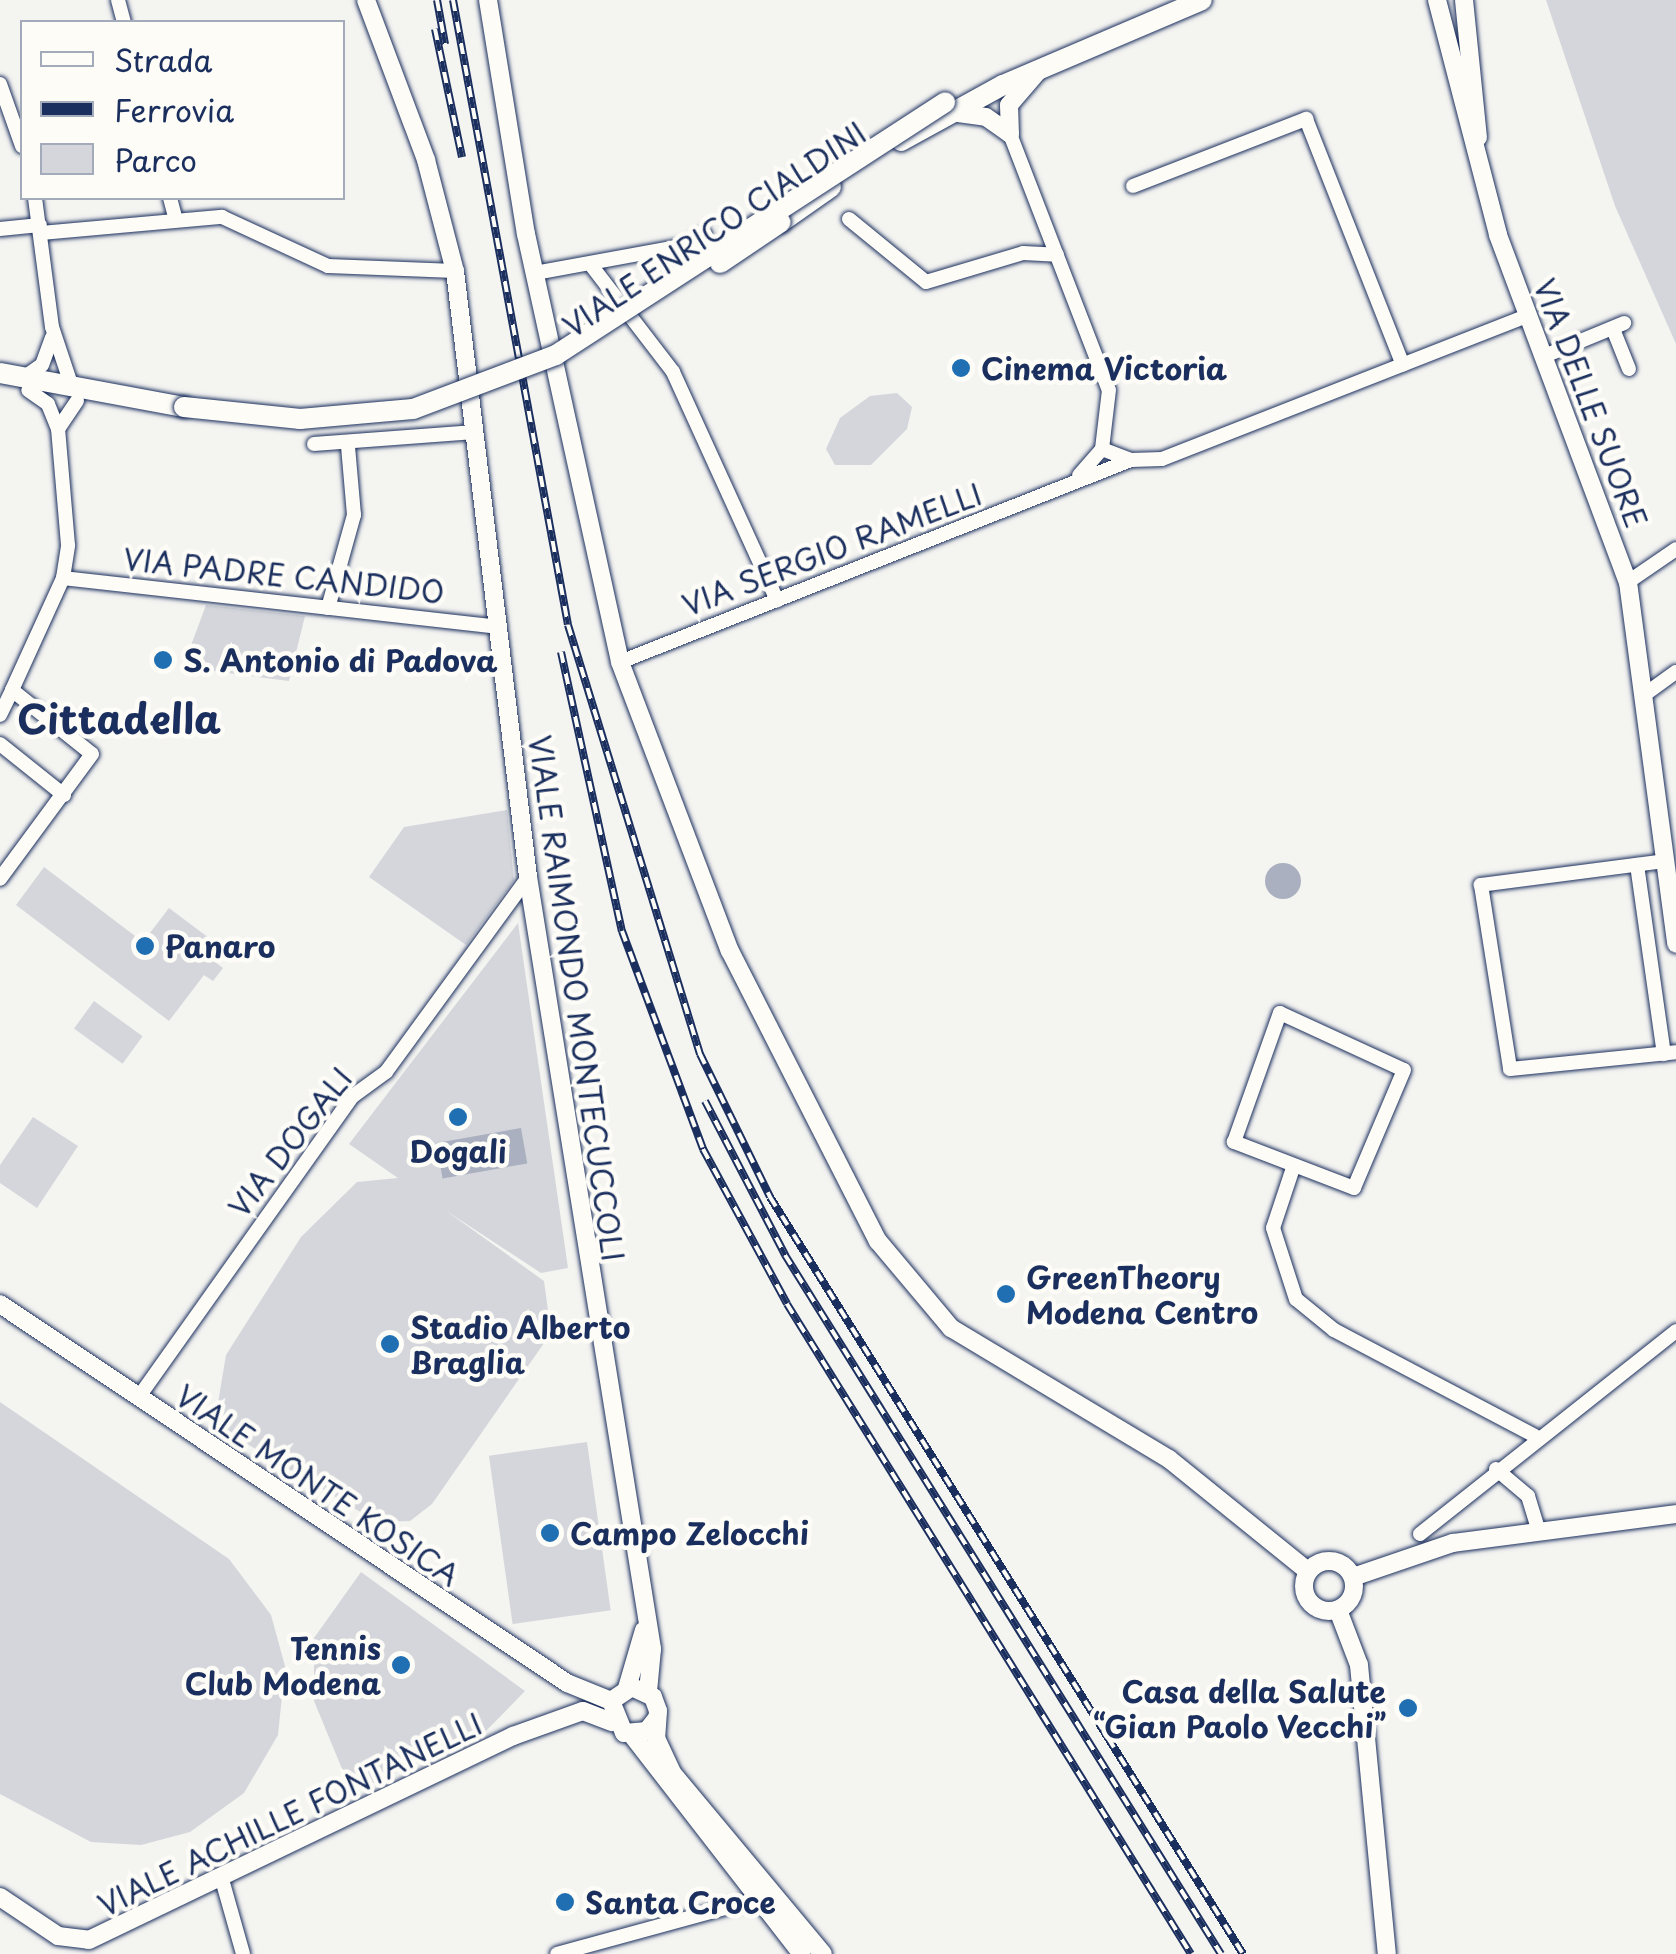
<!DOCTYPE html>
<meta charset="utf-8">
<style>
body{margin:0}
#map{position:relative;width:1676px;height:1954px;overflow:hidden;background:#f4f4f1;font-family:"Playpen Sans",sans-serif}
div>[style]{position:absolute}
.green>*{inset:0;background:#d4d6db;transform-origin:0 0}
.water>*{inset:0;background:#aab0bf;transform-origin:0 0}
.round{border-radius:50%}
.roads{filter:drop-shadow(0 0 2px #1b2f5e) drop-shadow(0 0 2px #1b2f5e)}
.minor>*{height:14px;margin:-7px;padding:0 7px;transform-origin:7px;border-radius:7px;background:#fdfcf7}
.tertiary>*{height:18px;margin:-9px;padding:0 9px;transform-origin:9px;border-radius:9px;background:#fdfcf7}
.tertiary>.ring{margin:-9px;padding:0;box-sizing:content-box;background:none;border:18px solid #fdfcf7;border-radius:50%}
.secondary>*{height:20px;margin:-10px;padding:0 10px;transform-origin:10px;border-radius:10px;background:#fdfcf7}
.rail>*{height:8px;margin-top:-4px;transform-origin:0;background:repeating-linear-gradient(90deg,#fdfcf7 0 11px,#1b2f5e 0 22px);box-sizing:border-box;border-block:2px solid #1b2f5e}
.bridges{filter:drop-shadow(0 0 2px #1b2f5e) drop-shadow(0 0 2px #1b2f5e)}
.secondary-bridge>*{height:20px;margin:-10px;padding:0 10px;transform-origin:10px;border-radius:10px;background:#fdfcf7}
.dots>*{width:28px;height:28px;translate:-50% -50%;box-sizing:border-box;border:5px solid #fdfcf7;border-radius:50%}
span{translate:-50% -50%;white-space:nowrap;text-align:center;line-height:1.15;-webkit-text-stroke:9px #fdfcf7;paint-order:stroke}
.street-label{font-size:30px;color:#1b2f5e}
.poi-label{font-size:30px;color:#1b2f5e;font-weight:700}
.left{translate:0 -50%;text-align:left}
.right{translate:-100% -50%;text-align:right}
.district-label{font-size:40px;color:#1b2f5e;font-weight:700}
.legend{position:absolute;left:20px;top:20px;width:325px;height:180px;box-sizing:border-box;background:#fdfcf7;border:2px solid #a3aaba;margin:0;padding:12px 18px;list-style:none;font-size:30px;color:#1b2f5e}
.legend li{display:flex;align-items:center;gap:20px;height:50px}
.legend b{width:50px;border:2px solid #a3aaba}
</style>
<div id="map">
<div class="green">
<i style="clip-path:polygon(1546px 0,1676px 0,1676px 344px,1615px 206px)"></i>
<i style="clip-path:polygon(897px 393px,912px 407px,907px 429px,871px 465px,835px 465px,826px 449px,840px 418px,870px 396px)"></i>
<i style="clip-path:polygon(206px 605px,305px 616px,289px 681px,183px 667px)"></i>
<i style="clip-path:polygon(507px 810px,514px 880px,466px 945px,369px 877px,404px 827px)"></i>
<i style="clip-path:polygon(44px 867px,143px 942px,169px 908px,225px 950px,215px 962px,223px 968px,213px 981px,204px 975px,169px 1021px,16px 905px)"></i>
<i style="clip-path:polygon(518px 923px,568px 1268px,541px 1273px,445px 1210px,544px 1281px,551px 1333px,432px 1504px,410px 1521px,377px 1522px,204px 1418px,218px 1403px,226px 1355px,301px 1237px,357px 1182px,398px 1178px,349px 1144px)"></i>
<i style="left:94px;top:1001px;width:60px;height:34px;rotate:36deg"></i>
<i style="clip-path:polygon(33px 1117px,78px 1146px,37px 1208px,0 1183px,0 1165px)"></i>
<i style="clip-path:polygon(0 1402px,229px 1559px,271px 1615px,285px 1666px,278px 1735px,244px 1793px,190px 1832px,141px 1845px,91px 1842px,0 1794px)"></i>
<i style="left:587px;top:1442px;width:170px;height:99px;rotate:82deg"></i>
<i style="clip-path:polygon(361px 1572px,525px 1691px,485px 1732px,352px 1793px,314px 1701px,314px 1638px)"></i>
</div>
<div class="water">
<i class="round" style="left:1265px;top:863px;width:36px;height:36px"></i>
<i style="left:521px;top:1128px;width:36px;height:86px;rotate:80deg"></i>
</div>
<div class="roads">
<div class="minor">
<i style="left:118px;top:0;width:23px;rotate:75deg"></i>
<i style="left:0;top:84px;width:66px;rotate:70.5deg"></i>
<i style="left:1010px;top:134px;width:274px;rotate:68.9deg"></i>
<i style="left:1109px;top:390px;width:59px;rotate:96.8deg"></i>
<i style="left:1102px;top:449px;width:35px;rotate:131deg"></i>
<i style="left:1133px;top:186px;width:186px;rotate:-21.2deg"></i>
<i style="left:1306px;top:119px;width:264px;rotate:68.5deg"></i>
<i style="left:35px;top:198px;width:130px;rotate:82.5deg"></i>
<i style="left:52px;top:327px;width:63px;rotate:71.6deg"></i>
<i style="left:170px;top:198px;width:23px;rotate:75deg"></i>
<i style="left:849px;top:219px;width:99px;rotate:39.3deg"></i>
<i style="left:926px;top:282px;width:101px;rotate:-16.6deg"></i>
<i style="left:1023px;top:253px;width:34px;rotate:3deg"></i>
<i style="left:0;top:229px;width:40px;rotate:-5.7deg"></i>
<i style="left:41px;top:233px;width:182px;rotate:-5.1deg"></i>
<i style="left:222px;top:217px;width:117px;rotate:24.8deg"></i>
<i style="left:328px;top:266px;width:127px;rotate:2.3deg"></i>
<i style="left:591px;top:265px;width:135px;rotate:52.5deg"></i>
<i style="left:673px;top:372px;width:251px;rotate:65.5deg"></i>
<i style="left:535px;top:273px;width:156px;rotate:-10.4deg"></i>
<i style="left:688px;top:245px;width:20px;rotate:-33deg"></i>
<i style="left:1613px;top:329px;width:43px;rotate:68.2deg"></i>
<i style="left:1542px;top:357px;width:89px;rotate:-22.5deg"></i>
<i style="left:26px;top:376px;width:19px;rotate:-35deg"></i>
<i style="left:42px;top:365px;width:29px;rotate:-70deg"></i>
<i style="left:58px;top:429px;width:34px;rotate:-56deg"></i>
<i style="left:314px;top:444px;width:161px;rotate:-4.3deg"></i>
<i style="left:1102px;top:449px;width:31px;rotate:21deg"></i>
<i style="left:1131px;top:460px;width:31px;rotate:-2deg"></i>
<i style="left:1162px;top:459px;width:391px;rotate:-21.4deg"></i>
<i style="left:63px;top:578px;width:439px;rotate:6.4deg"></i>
<i style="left:1628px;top:582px;width:58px;rotate:-34.5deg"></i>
<i style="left:328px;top:608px;width:97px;rotate:-74.4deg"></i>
<i style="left:354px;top:515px;width:69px;rotate:-95deg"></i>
<i style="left:620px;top:662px;width:549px;rotate:-21.57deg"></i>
<i style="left:12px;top:690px;width:123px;rotate:-65.5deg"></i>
<i style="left:63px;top:578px;width:33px;rotate:-81deg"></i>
<i style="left:68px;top:545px;width:116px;rotate:-94.9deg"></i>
<i style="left:58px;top:429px;width:27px;rotate:-112deg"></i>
<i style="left:48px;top:404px;width:24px;rotate:-145deg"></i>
<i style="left:1644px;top:695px;width:39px;rotate:-36deg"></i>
<i style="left:0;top:715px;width:28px;rotate:-64deg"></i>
<i style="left:12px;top:690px;width:102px;rotate:38.7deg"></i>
<i style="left:92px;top:754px;width:155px;rotate:126.4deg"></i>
<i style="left:0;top:744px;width:82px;rotate:38.6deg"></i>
<i style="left:1665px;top:861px;width:186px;rotate:172.6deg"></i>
<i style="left:1481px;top:885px;width:186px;rotate:81deg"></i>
<i style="left:1510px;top:1069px;width:167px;rotate:-5.8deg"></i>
<i style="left:1637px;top:865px;width:191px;rotate:81.9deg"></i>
<i style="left:1280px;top:1013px;width:136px;rotate:24.7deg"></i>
<i style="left:1404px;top:1070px;width:128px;rotate:113deg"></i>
<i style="left:1354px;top:1188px;width:129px;rotate:-159deg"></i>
<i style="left:1234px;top:1142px;width:137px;rotate:-70.4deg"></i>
<i style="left:1293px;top:1168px;width:63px;rotate:108.4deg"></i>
<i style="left:1273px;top:1228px;width:75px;rotate:72.1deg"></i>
<i style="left:1296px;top:1299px;width:49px;rotate:39.2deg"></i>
<i style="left:1334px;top:1330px;width:227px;rotate:27.8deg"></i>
<i style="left:138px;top:1398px;width:371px;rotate:-54.6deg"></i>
<i style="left:353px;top:1096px;width:41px;rotate:-36deg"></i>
<i style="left:386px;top:1072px;width:241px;rotate:-53.9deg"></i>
<i style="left:1496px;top:1469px;width:42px;rotate:40.2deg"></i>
<i style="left:1528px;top:1496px;width:34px;rotate:73deg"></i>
<i style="left:1420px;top:1534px;width:327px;rotate:-38.4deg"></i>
<i style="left:221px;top:1876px;width:81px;rotate:74.2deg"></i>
<i style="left:557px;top:1954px;width:208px;rotate:-15.3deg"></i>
</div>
<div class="tertiary">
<i style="left:366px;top:0;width:171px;rotate:69.4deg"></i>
<i style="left:426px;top:160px;width:115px;rotate:75.4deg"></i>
<i style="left:455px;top:271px;width:610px;rotate:83.13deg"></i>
<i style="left:528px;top:877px;width:782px;rotate:80.87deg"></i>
<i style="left:652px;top:1649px;width:42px;rotate:95.4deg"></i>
<i style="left:488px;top:0;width:237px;rotate:80.8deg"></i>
<i style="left:526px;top:234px;width:438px;rotate:77.6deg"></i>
<i style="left:620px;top:662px;width:309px;rotate:69.2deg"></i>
<i style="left:730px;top:951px;width:326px;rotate:63deg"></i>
<i style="left:878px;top:1241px;width:114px;rotate:50deg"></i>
<i style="left:951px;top:1328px;width:254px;rotate:31deg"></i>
<i style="left:1169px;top:1459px;width:179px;rotate:38.9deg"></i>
<i style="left:1437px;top:0;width:243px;rotate:75.4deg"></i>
<i style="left:1498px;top:235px;width:371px;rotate:69.5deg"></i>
<i style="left:1628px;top:582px;width:365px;rotate:82.4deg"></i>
<i style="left:1464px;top:0;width:138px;rotate:84.2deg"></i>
<i style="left:951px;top:112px;width:35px;rotate:8deg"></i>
<i style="left:986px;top:117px;width:29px;rotate:35deg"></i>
<i style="left:1010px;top:134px;width:29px;rotate:-92deg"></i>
<i style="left:1009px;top:105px;width:45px;rotate:-49.5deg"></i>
<i style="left:0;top:1304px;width:682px;rotate:33.76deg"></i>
<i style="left:567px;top:1683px;width:48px;rotate:22.2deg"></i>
<i class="ring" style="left:1304px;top:1561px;width:32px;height:32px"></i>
<i style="left:1353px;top:1577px;width:106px;rotate:-18.8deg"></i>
<i style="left:1453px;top:1543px;width:225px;rotate:-7.4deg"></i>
<i style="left:1338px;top:1610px;width:59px;rotate:69.1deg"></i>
<i style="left:1359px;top:1665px;width:290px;rotate:84.5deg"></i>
<i style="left:627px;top:1688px;width:60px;rotate:-73.7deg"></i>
<i style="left:657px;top:1718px;width:16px;rotate:128deg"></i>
<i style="left:647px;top:1731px;width:23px;rotate:175deg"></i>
<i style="left:624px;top:1733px;width:35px;rotate:-112deg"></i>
<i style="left:611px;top:1701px;width:25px;rotate:-34deg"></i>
<i style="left:632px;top:1687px;width:23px;rotate:25deg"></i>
<i style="left:653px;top:1697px;width:15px;rotate:70deg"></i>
<i style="left:658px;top:1711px;width:27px;rotate:94deg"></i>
<i style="left:656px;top:1738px;width:40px;rotate:65deg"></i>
<i style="left:673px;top:1774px;width:234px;rotate:50.2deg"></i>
<i style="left:632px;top:1735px;width:277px;rotate:52.2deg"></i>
<i style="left:0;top:1897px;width:70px;rotate:33.9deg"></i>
<i style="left:58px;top:1936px;width:31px;rotate:7deg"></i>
<i style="left:89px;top:1940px;width:471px;rotate:-25.7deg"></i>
<i style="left:513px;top:1736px;width:74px;rotate:-19.7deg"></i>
<i style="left:583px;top:1711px;width:31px;rotate:21deg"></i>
</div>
<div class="secondary">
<i style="left:901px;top:141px;width:116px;rotate:-28.8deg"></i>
<i style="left:1003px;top:85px;width:216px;rotate:-23.1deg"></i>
<i style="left:781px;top:222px;width:61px;rotate:-35deg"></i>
<i style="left:0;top:373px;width:187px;rotate:10.5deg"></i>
</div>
</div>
<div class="rail">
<i style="left:437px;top:0;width:45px;rotate:79.7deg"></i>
<i style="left:453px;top:0;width:635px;rotate:79.57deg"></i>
<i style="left:568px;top:625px;width:449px;rotate:72.9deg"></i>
<i style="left:700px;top:1054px;width:159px;rotate:63.9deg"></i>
<i style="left:770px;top:1197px;width:893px;rotate:58deg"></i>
<i style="left:435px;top:29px;width:131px;rotate:78.1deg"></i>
<i style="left:561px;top:652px;width:286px;rotate:77.7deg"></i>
<i style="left:622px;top:931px;width:233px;rotate:69.6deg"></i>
<i style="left:703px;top:1149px;width:176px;rotate:61.5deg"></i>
<i style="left:787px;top:1304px;width:765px;rotate:58.14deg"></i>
<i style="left:705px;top:1101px;width:174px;rotate:62.5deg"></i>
<i style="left:785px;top:1255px;width:824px;rotate:58.05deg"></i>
</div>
<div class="bridges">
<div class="secondary-bridge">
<i style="left:720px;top:263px;width:73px;rotate:-33.9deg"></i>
<i style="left:184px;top:407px;width:117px;rotate:5.9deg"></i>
<i style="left:300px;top:419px;width:113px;rotate:-5.1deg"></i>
<i style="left:413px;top:409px;width:153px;rotate:-20.7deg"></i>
<i style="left:556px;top:355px;width:464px;rotate:-33deg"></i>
</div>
</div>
<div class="dots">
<i style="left:961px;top:368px;background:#1f6fb2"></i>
<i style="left:163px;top:660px;background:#1f6fb2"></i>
<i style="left:145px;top:946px;background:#1f6fb2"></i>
<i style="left:458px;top:1117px;background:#1f6fb2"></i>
<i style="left:1006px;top:1294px;background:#1f6fb2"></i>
<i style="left:390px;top:1344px;background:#1f6fb2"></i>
<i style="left:550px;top:1533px;background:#1f6fb2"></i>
<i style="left:401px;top:1665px;background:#1f6fb2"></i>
<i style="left:1408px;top:1708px;background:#1f6fb2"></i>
<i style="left:565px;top:1902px;background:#1f6fb2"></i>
</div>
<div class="street-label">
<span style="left:714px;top:229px;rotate:-34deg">VIALE ENRICO CIALDINI</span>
<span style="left:1591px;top:403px;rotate:69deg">VIA DELLE SUORE</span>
<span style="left:832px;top:549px;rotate:-21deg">VIA SERGIO RAMELLI</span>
<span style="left:284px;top:575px;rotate:6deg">VIA PADRE CANDIDO</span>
<span style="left:577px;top:998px;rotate:82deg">VIALE RAIMONDO MONTECUCCOLI</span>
<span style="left:290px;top:1142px;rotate:-52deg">VIA DOGALI</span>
<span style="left:318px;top:1485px;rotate:34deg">VIALE MONTE KOSICA</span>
<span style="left:290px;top:1814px;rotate:-26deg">VIALE ACHILLE FONTANELLI</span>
</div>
<div class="poi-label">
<span class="left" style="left:981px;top:368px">Cinema Victoria</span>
<span class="left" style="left:183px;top:660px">S. Antonio di Padova</span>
<span class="left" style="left:165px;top:946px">Panaro</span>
<span style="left:458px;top:1151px">Dogali</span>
<span class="left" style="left:1026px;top:1294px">GreenTheory<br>Modena Centro</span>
<span class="left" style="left:410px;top:1344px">Stadio Alberto<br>Braglia</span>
<span class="left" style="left:570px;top:1533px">Campo Zelocchi</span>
<span class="right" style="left:381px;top:1665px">Tennis<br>Club Modena</span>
<span class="right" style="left:1386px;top:1708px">Casa della Salute<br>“Gian Paolo Vecchi”</span>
<span class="left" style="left:585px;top:1902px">Santa Croce</span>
</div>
<div class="district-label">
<span style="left:119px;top:718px">Cittadella</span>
</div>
<ul class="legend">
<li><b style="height:12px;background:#fdfcf7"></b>Strada</li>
<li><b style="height:12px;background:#1b2f5e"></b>Ferrovia</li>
<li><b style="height:28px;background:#d4d6db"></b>Parco</li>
</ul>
</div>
